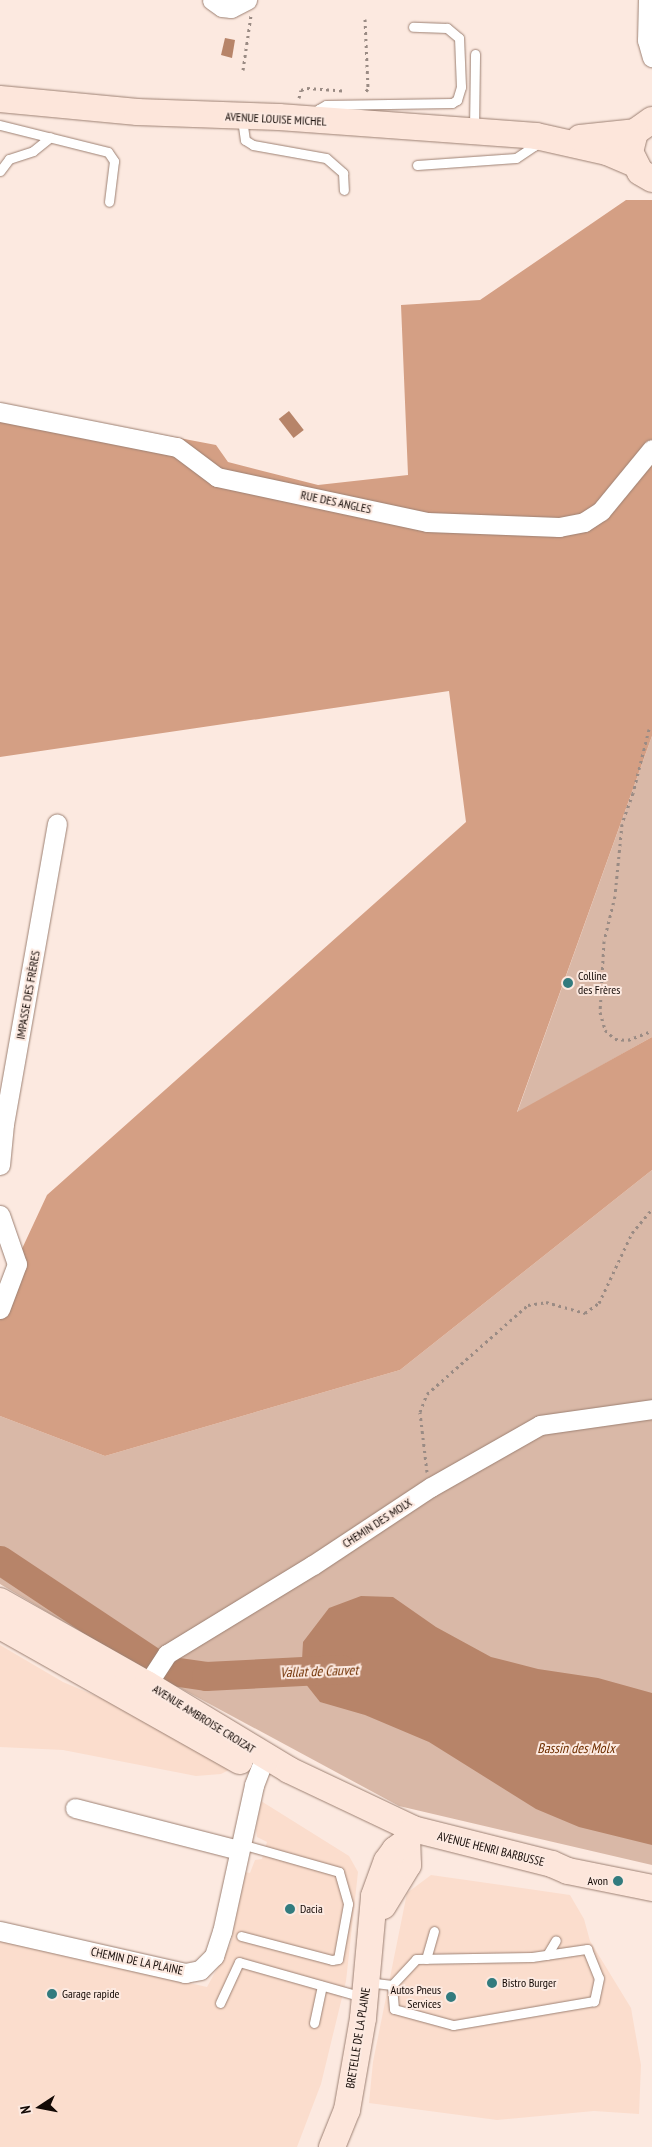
<!DOCTYPE html>
<meta charset="utf-8">
<style>
body{margin:0}
#map{position:relative;width:652px;height:2147px;overflow:hidden;background:#fce9e0;font-family:"PT Sans Narrow",sans-serif}
div>[style]{position:absolute}
.built>*{inset:0;background:#fbddcd}
.green>*{inset:0;background:#d9b8a7}
.forest>*{inset:0;background:#d49f84}
.water>*{inset:0;background:#b78469;transform-origin:0 0}
.river>*{height:29px;margin:-14.5px;padding:0 14.5px;transform-origin:14.5px;border-radius:14.5px;background:#b78469}
.path>*{height:3px;margin-top:-1.5px;transform-origin:0;background:repeating-linear-gradient(90deg,#9a8b84 0 2.5px,transparent 0 6.5px)}
.roads{filter:drop-shadow(0 0 1px #9d8173) drop-shadow(0 0 1px #9d8173)}
.lane>*{height:9px;margin:-4.5px;padding:0 4.5px;transform-origin:4.5px;border-radius:4.5px;background:#fff}
.street>*{height:19px;margin:-9.5px;padding:0 9.5px;transform-origin:9.5px;border-radius:9.5px;background:#fff}
.secondary>*{height:26px;margin:-13px;padding:0 13px;transform-origin:13px;border-radius:13px;background:#fde6db}
.dots>*{width:14px;height:14px;translate:-50% -50%;box-sizing:border-box;border:2px solid #fce9e0;border-radius:50%}
span{translate:-50% -50%;white-space:nowrap;text-align:center;line-height:1.15;-webkit-text-stroke:4px #fce9e0;paint-order:stroke}
.street-label{font-size:12px;color:#130905}
.poi-label{font-size:12px;color:#130905}
.left{translate:0 -50%;text-align:left}
.right{translate:-100% -50%;text-align:right}
.water-label{font-size:14px;color:#6f2f01;font-style:italic}
.north{position:absolute;left:15px;top:2082px;width:50px;height:50px;-webkit-text-stroke:4px #fce9e0;paint-order:stroke;rotate:259deg;font-size:14px;font-weight:700;line-height:20px;text-align:center;color:#130905}
.north::after{content:'';display:block;margin:auto;width:18px;height:22px;background:#130905;clip-path:polygon(50% 0,100% 100%,50% 72%,0 100%)}
</style>
<div id="map">
<div class="built">
<i style="clip-path:polygon(0 1645px,63px 1682px,115px 1704px,231px 1769px,221px 1774px,196px 1776px,63px 1750px,0 1747px)"></i>
<i style="clip-path:polygon(261px 1801px,349px 1856px,358px 1872px,346px 1981px,321px 2084px,297px 2147px,0 2147px,0 1940px,207px 1987px,231px 1943px,245px 1872px,250px 1873px,255px 1860px,262px 1859px,267px 1842px,257px 1837px,256px 1830px)"></i>
<i style="clip-path:polygon(431px 1875px,570px 1895px,584px 1919px,590px 1941px,631px 2008px,641px 2065px,639px 2114px,594px 2111px,497px 2120px,369px 2103px,373px 2062px,407px 1893px)"></i>
</div>
<div class="green">
<i style="clip-path:polygon(652px 736px,652px 1037px,517px 1113px)"></i>
<i style="clip-path:polygon(652px 1170px,652px 1865px,399px 1806px,130px 1661px,0 1584px,0 1416px,105px 1456px,400px 1370px)"></i>
</div>
<div class="forest">
<i style="clip-path:polygon(626px 200px,652px 200px,652px 736px,517px 1112px,652px 1037px,652px 1170px,400px 1370px,105px 1456px,0 1416px,0 1296px,47px 1195px,466px 822px,449px 691px,0 757px,0 404px,216px 445px,228px 462px,318px 485px,408px 475px,401px 305px,480px 300px)"></i>
</div>
<div class="water">
<i style="clip-path:polygon(225px 38px,235px 40px,232px 58px,221px 55px)"></i>
<i style="left:289px;top:411px;width:24px;height:13px;rotate:52deg"></i>
<i style="clip-path:polygon(361px 1596px,393px 1597px,436px 1627px,491px 1657px,538px 1669px,598px 1678px,652px 1693px,652px 1845px,579px 1827px,536px 1809px,429px 1742px,365px 1715px,320px 1702px,301px 1678px,303px 1642px,329px 1608px)"></i>
</div>
<div class="river">
<i style="left:0;top:1560px;width:198px;rotate:33.7deg"></i>
<i style="left:165px;top:1670px;width:41px;rotate:8.3deg"></i>
<i style="left:206px;top:1676px;width:135px;rotate:-3deg"></i>
</div>
<div class="path">
<i style="left:365px;top:19px;width:70px;rotate:87.5deg"></i>
<i style="left:368px;top:89px;width:4px;rotate:135deg"></i>
<i style="left:243px;top:70px;width:56px;rotate:-81.7deg"></i>
<i style="left:299px;top:98px;width:8px;rotate:-76deg"></i>
<i style="left:301px;top:90px;width:6px;rotate:-18deg"></i>
<i style="left:307px;top:88px;width:39px;rotate:4deg"></i>
<i style="left:649px;top:729px;width:66px;rotate:104deg"></i>
<i style="left:633px;top:793px;width:33px;rotate:110deg"></i>
<i style="left:622px;top:824px;width:72px;rotate:95.6deg"></i>
<i style="left:615px;top:896px;width:46px;rotate:103.7deg"></i>
<i style="left:604px;top:941px;width:71px;rotate:93.2deg"></i>
<i style="left:600px;top:1012px;width:19px;rotate:74deg"></i>
<i style="left:605px;top:1030px;width:13px;rotate:42deg"></i>
<i style="left:615px;top:1039px;width:13px;rotate:4deg"></i>
<i style="left:628px;top:1040px;width:26px;rotate:-21deg"></i>
<i style="left:427px;top:1472px;width:60px;rotate:-96.7deg"></i>
<i style="left:420px;top:1412px;width:19px;rotate:-69deg"></i>
<i style="left:427px;top:1394px;width:135px;rotate:-41.4deg"></i>
<i style="left:528px;top:1305px;width:18px;rotate:-9deg"></i>
<i style="left:546px;top:1302px;width:41px;rotate:15.8deg"></i>
<i style="left:585px;top:1313px;width:17px;rotate:-36deg"></i>
<i style="left:599px;top:1303px;width:77px;rotate:-64.8deg"></i>
<i style="left:632px;top:1233px;width:31px;rotate:-50deg"></i>
</div>
<div class="roads">
<div class="lane">
<i style="left:319px;top:118px;width:9px;rotate:-90deg"></i>
<i style="left:319px;top:109px;width:8px;rotate:-30deg"></i>
<i style="left:326px;top:105px;width:126px;rotate:-0.9deg"></i>
<i style="left:452px;top:103px;width:6px;rotate:-31deg"></i>
<i style="left:457px;top:100px;width:14px;rotate:-73deg"></i>
<i style="left:461px;top:87px;width:49px;rotate:-92.3deg"></i>
<i style="left:459px;top:38px;width:16px;rotate:-140deg"></i>
<i style="left:447px;top:28px;width:34px;rotate:-178deg"></i>
<i style="left:242px;top:119px;width:21px;rotate:82deg"></i>
<i style="left:245px;top:140px;width:9px;rotate:32deg"></i>
<i style="left:253px;top:145px;width:74px;rotate:10.1deg"></i>
<i style="left:326px;top:158px;width:23px;rotate:41deg"></i>
<i style="left:343px;top:173px;width:17px;rotate:87deg"></i>
<i style="left:0;top:125px;width:111px;rotate:14deg"></i>
<i style="left:108px;top:152px;width:11px;rotate:56deg"></i>
<i style="left:114px;top:161px;width:41px;rotate:97deg"></i>
<i style="left:474px;top:129px;width:75px;rotate:-89.2deg"></i>
<i style="left:417px;top:165px;width:99px;rotate:-4deg"></i>
<i style="left:516px;top:158px;width:22px;rotate:-34deg"></i>
<i style="left:534px;top:146px;width:7px;rotate:-82deg"></i>
<i style="left:0;top:171px;width:15px;rotate:-53deg"></i>
<i style="left:9px;top:159px;width:25px;rotate:-18deg"></i>
<i style="left:33px;top:151px;width:22px;rotate:-39deg"></i>
<i style="left:241px;top:1844px;width:102px;rotate:15.9deg"></i>
<i style="left:339px;top:1872px;width:33px;rotate:74deg"></i>
<i style="left:348px;top:1904px;width:56px;rotate:100.3deg"></i>
<i style="left:338px;top:1959px;width:6px;rotate:171deg"></i>
<i style="left:332px;top:1960px;width:94px;rotate:-165.2deg"></i>
<i style="left:547px;top:1955px;width:17px;rotate:-59deg"></i>
<i style="left:426px;top:1959px;width:29px;rotate:-74deg"></i>
<i style="left:367px;top:1982px;width:25px;rotate:7deg"></i>
<i style="left:392px;top:1985px;width:35px;rotate:-47deg"></i>
<i style="left:416px;top:1959px;width:116px;rotate:-1deg"></i>
<i style="left:532px;top:1957px;width:56px;rotate:-8.3deg"></i>
<i style="left:587px;top:1949px;width:31px;rotate:68deg"></i>
<i style="left:599px;top:1978px;width:24px;rotate:102deg"></i>
<i style="left:594px;top:2001px;width:143px;rotate:170.3deg"></i>
<i style="left:453px;top:2025px;width:61px;rotate:-164.8deg"></i>
<i style="left:394px;top:2009px;width:24px;rotate:-95deg"></i>
<i style="left:220px;top:2003px;width:45px;rotate:-65.1deg"></i>
<i style="left:239px;top:1962px;width:129px;rotate:15.8deg"></i>
<i style="left:314px;top:2023px;width:38px;rotate:-78deg"></i>
</div>
<div class="street">
<i style="left:212px;top:0;width:12px;rotate:35deg"></i>
<i style="left:222px;top:7px;width:9px;rotate:6deg"></i>
<i style="left:231px;top:8px;width:18px;rotate:-27deg"></i>
<i style="left:648px;top:0;width:40px;rotate:91.4deg"></i>
<i style="left:647px;top:40px;width:18px;rotate:74deg"></i>
<i style="left:0;top:412px;width:180px;rotate:11.2deg"></i>
<i style="left:177px;top:447px;width:50px;rotate:36.9deg"></i>
<i style="left:217px;top:477px;width:215px;rotate:12.1deg"></i>
<i style="left:427px;top:522px;width:132px;rotate:2.2deg"></i>
<i style="left:559px;top:527px;width:25px;rotate:-11deg"></i>
<i style="left:584px;top:522px;width:20px;rotate:-33deg"></i>
<i style="left:601px;top:511px;width:80px;rotate:-50.6deg"></i>
<i style="left:0;top:1165px;width:41px;rotate:-84.4deg"></i>
<i style="left:4px;top:1124px;width:305px;rotate:-80deg"></i>
<i style="left:0;top:1215px;width:52px;rotate:70.9deg"></i>
<i style="left:17px;top:1264px;width:48px;rotate:110.7deg"></i>
<i style="left:141px;top:1694px;width:48px;rotate:-57deg"></i>
<i style="left:167px;top:1654px;width:171px;rotate:-31.4deg"></i>
<i style="left:313px;top:1565px;width:141px;rotate:-33.5deg"></i>
<i style="left:431px;top:1487px;width:125px;rotate:-29.6deg"></i>
<i style="left:540px;top:1425px;width:113px;rotate:-8.1deg"></i>
<i style="left:75px;top:1808px;width:169px;rotate:14.4deg"></i>
<i style="left:0;top:1931px;width:190px;rotate:12.8deg"></i>
<i style="left:185px;top:1973px;width:15px;rotate:-11deg"></i>
<i style="left:200px;top:1970px;width:20px;rotate:-45deg"></i>
<i style="left:214px;top:1956px;width:25px;rotate:-72deg"></i>
<i style="left:222px;top:1932px;width:150px;rotate:-77.7deg"></i>
<i style="left:254px;top:1785px;width:31px;rotate:-69deg"></i>
</div>
<div class="secondary">
<i style="left:0;top:99px;width:138px;rotate:5.4deg"></i>
<i style="left:137px;top:112px;width:142px;rotate:2deg"></i>
<i style="left:279px;top:117px;width:258px;rotate:4.2deg"></i>
<i style="left:536px;top:136px;width:73px;rotate:12.7deg"></i>
<i style="left:607px;top:152px;width:28px;rotate:23deg"></i>
<i style="left:652px;top:120px;width:21px;rotate:145deg"></i>
<i style="left:635px;top:132px;width:21px;rotate:104deg"></i>
<i style="left:630px;top:152px;width:22px;rotate:63deg"></i>
<i style="left:640px;top:172px;width:14px;rotate:30deg"></i>
<i style="left:580px;top:138px;width:55px;rotate:-6.2deg"></i>
<i style="left:0;top:1601px;width:169px;rotate:29.5deg"></i>
<i style="left:147px;top:1684px;width:166px;rotate:31.2deg"></i>
<i style="left:289px;top:1770px;width:137px;rotate:25.4deg"></i>
<i style="left:413px;top:1829px;width:143px;rotate:14.1deg"></i>
<i style="left:552px;top:1864px;width:17px;rotate:24deg"></i>
<i style="left:568px;top:1871px;width:86px;rotate:11.4deg"></i>
<i style="left:0;top:1626px;width:275px;rotate:29.4deg"></i>
<i style="left:383px;top:1906px;width:48px;rotate:-58.6deg"></i>
<i style="left:408px;top:1865px;width:24px;rotate:-92deg"></i>
<i style="left:332px;top:2147px;width:40px;rotate:-68deg"></i>
<i style="left:347px;top:2110px;width:93px;rotate:-80.1deg"></i>
<i style="left:363px;top:2018px;width:122px;rotate:-84.8deg"></i>
<i style="left:374px;top:1896px;width:37px;rotate:-70deg"></i>
<i style="left:387px;top:1861px;width:14px;rotate:-54deg"></i>
<i style="left:395px;top:1850px;width:15px;rotate:-37deg"></i>
<i style="left:407px;top:1841px;width:13px;rotate:-63deg"></i>
</div>
</div>
<div class="dots">
<i style="left:568px;top:983px;background:#327b7e"></i>
<i style="left:618px;top:1881px;background:#327b7e"></i>
<i style="left:290px;top:1909px;background:#327b7e"></i>
<i style="left:492px;top:1983px;background:#327b7e"></i>
<i style="left:52px;top:1994px;background:#327b7e"></i>
<i style="left:451px;top:1997px;background:#327b7e"></i>
</div>
<div class="street-label">
<span style="left:276px;top:119px;rotate:3deg">AVENUE LOUISE MICHEL</span>
<span style="left:336px;top:502px;rotate:12deg">RUE DES ANGLES</span>
<span style="left:28px;top:995px;rotate:-80deg">IMPASSE DES FRÈRES</span>
<span style="left:377px;top:1523px;rotate:-33deg">CHEMIN DES MOLX</span>
<span style="left:204px;top:1719px;rotate:32deg">AVENUE AMBROISE CROIZAT</span>
<span style="left:491px;top:1849px;rotate:14deg">AVENUE HENRI BARBUSSE</span>
<span style="left:137px;top:1961px;rotate:12deg">CHEMIN DE LA PLAINE</span>
<span style="left:358px;top:2038px;rotate:-81deg">BRETELLE DE LA PLAINE</span>
</div>
<div class="poi-label">
<span class="left" style="left:578px;top:983px">Colline<br>des Frères</span>
<span class="right" style="left:608px;top:1881px">Avon</span>
<span class="left" style="left:300px;top:1909px">Dacia</span>
<span class="left" style="left:502px;top:1983px">Bistro Burger</span>
<span class="right" style="left:441px;top:1997px">Autos Pneus<br>Services</span>
<span class="left" style="left:62px;top:1994px">Garage rapide</span>
</div>
<div class="water-label">
<span style="left:319px;top:1671px;rotate:-2deg">Vallat de Cauvet</span>
<span style="left:576px;top:1748px">Bassin des Molx</span>
</div>
<div class="north">N</div>
</div>
